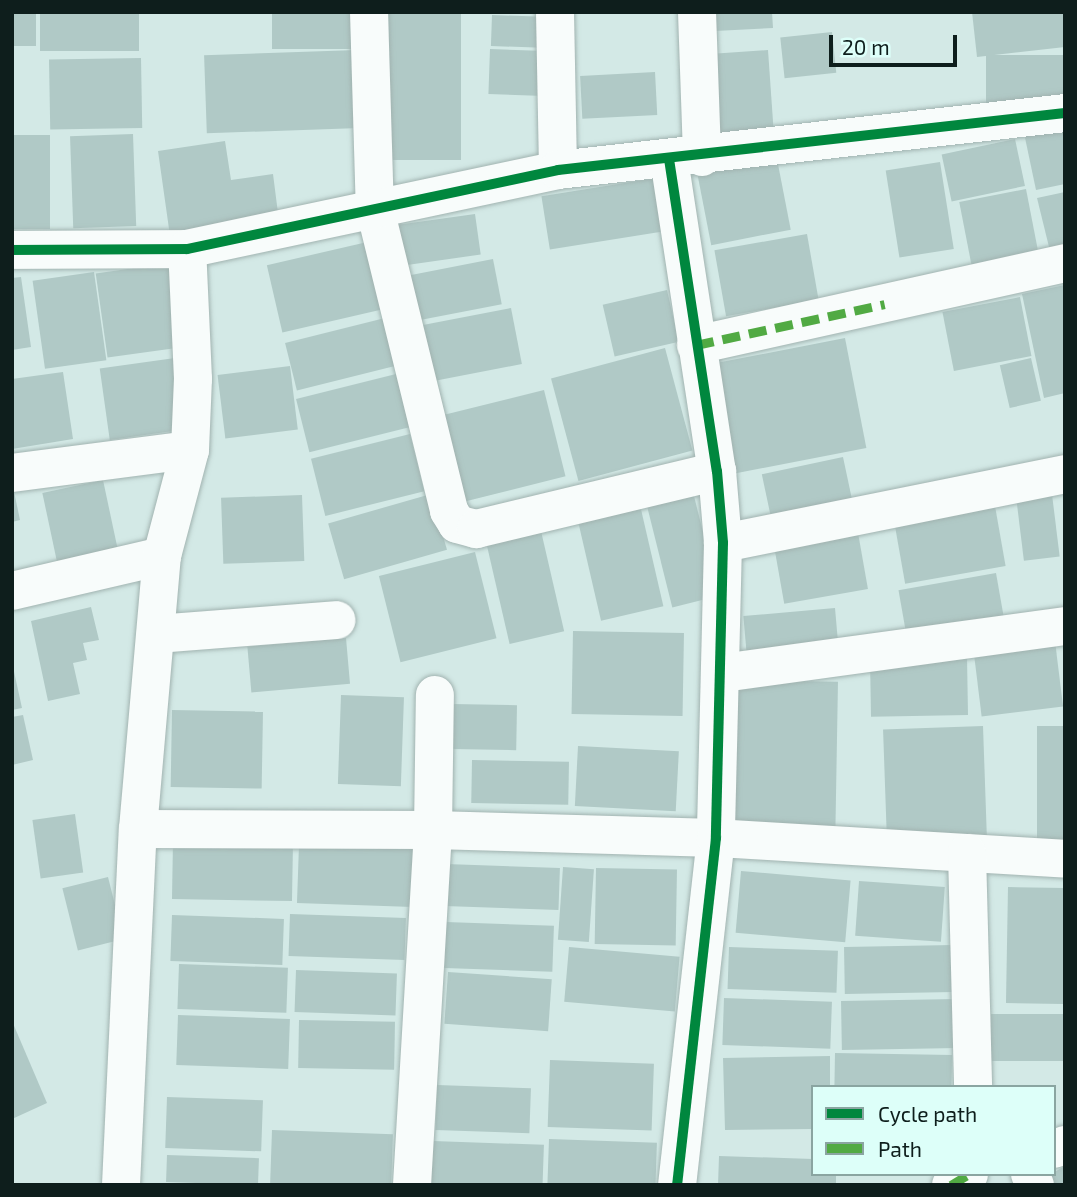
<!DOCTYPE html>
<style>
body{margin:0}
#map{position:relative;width:1077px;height:1197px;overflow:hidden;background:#d3e9e6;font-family:"Exo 2",sans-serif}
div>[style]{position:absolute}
.building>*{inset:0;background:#b0c9c6;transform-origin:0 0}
.roads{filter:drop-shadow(0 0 2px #a1b3b0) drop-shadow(0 0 2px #a1b3b0)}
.street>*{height:38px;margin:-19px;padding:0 19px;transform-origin:19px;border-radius:19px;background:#f8fcfb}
.quiet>*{height:9px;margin-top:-4.5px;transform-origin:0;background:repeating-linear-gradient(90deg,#51aa43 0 18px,transparent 0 27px)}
.cycleway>*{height:10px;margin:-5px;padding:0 5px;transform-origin:5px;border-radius:5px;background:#00873e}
span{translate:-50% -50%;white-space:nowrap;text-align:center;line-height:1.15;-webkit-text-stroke:5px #ddfff9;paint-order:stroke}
.frame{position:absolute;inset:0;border:14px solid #0e1e1c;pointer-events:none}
.legend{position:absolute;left:811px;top:1085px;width:245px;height:91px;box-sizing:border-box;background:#ddfff9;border:2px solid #8aa5a1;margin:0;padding:9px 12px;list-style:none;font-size:21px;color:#0e1e1c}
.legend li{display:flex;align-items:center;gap:14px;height:35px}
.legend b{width:35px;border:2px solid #8aa5a1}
.scale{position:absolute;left:829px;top:35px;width:128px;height:32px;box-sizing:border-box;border:4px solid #0e1e1c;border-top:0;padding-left:9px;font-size:21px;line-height:24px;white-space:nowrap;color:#0e1e1c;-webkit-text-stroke:5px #ddfff9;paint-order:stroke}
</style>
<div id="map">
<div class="building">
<i style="left:12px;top:12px;width:24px;height:34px"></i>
<i style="left:40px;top:12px;width:99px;height:39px"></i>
<i style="left:272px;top:12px;width:87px;height:37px"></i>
<i style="left:389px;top:12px;width:72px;height:148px"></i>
<i style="clip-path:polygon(714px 12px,772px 12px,773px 28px,715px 31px)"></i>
<i style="clip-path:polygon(972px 12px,1065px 12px,1065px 47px,977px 57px)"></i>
<i style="left:492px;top:15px;width:58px;height:31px;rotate:2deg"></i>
<i style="left:832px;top:32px;width:41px;height:52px;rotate:84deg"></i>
<i style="left:490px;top:49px;width:63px;height:45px;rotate:2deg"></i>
<i style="left:357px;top:50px;width:78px;height:153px;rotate:88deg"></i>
<i style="left:768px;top:50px;width:80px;height:62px;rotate:86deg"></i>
<i style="left:1065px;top:55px;width:50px;height:79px;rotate:90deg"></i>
<i style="left:141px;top:58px;width:70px;height:92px;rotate:89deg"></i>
<i style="left:655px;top:72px;width:43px;height:75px;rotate:87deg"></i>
<i style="clip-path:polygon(1065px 125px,1065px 184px,1036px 190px,1024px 133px)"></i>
<i style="left:133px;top:134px;width:92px;height:63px;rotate:88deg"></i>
<i style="left:12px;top:135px;width:38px;height:94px"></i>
<i style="left:1015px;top:139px;width:48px;height:75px;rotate:78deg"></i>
<i style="clip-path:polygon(225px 141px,231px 180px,273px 174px,279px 221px,170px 236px,158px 151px)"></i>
<i style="left:777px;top:159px;width:72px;height:81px;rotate:79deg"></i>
<i style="left:940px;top:162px;width:88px;height:55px;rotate:81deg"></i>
<i style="left:656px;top:178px;width:54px;height:116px;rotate:81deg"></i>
<i style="left:1026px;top:189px;width:73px;height:68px;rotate:79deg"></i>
<i style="clip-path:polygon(1065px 192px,1065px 247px,1050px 251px,1037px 198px)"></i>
<i style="left:475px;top:214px;width:41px;height:92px;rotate:82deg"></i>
<i style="left:807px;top:234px;width:67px;height:94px;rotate:80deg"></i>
<i style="left:376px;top:240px;width:69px;height:112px;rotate:77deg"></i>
<i style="left:493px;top:259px;width:46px;height:95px;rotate:79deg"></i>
<i style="left:170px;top:263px;width:85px;height:75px;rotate:82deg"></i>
<i style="left:94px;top:272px;width:89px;height:62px;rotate:82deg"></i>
<i style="clip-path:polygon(21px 277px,31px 347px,12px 350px,12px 278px)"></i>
<i style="clip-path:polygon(1065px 285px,1065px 393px,1044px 398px,1022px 294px)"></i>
<i style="left:667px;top:290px;width:53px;height:66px;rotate:77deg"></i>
<i style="left:1020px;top:297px;width:60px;height:79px;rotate:79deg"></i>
<i style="left:511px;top:308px;width:57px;height:91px;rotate:79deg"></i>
<i style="left:385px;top:318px;width:49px;height:103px;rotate:76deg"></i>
<i style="left:845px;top:338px;width:112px;height:142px;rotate:79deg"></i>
<i style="left:665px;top:348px;width:106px;height:118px;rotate:75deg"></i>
<i style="left:175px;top:358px;width:72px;height:76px;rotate:82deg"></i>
<i style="left:1031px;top:358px;width:44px;height:32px;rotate:77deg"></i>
<i style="left:290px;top:366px;width:64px;height:73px;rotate:83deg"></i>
<i style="clip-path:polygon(63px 372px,73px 439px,12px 449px,12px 379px)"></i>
<i style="left:396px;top:374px;width:55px;height:103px;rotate:76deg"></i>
<i style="left:544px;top:390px;width:89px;height:112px;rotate:76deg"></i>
<i style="left:410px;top:434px;width:59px;height:102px;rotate:76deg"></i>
<i style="left:843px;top:457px;width:58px;height:83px;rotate:78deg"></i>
<i style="left:103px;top:480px;width:78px;height:62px;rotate:78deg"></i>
<i style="clip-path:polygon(12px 482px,20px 520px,12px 522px)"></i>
<i style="left:1051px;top:486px;width:71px;height:36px;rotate:83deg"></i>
<i style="left:693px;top:492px;width:107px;height:48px;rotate:76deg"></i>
<i style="left:431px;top:494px;width:58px;height:107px;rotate:74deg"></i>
<i style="left:302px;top:495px;width:66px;height:81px;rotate:88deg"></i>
<i style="left:640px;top:505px;width:104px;height:64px;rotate:77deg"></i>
<i style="left:995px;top:506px;width:61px;height:102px;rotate:80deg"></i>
<i style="left:857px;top:527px;width:63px;height:85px;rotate:80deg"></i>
<i style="left:541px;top:531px;width:103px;height:56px;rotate:77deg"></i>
<i style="left:475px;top:552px;width:89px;height:99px;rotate:76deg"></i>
<i style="left:996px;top:573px;width:56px;height:99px;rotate:80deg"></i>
<i style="clip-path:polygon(91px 607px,99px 640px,83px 643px,87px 660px,73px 663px,80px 694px,48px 701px,31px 621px)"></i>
<i style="left:835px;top:608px;width:47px;height:92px;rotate:85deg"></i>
<i style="left:573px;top:631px;width:111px;height:83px;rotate:1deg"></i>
<i style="left:346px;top:638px;width:46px;height:99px;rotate:85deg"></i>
<i style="left:1055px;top:641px;width:66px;height:82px;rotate:83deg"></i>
<i style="left:967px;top:657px;width:58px;height:97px;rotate:89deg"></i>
<i style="clip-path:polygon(13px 667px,22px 708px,12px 710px,12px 668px)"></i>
<i style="left:735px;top:680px;width:103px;height:146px;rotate:1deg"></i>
<i style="left:341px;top:695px;width:63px;height:89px;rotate:2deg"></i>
<i style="left:452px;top:704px;width:65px;height:45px;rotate:1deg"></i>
<i style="left:172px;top:710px;width:91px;height:77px;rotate:1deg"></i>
<i style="clip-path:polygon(23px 715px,33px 760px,12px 765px,12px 717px)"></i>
<i style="left:983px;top:726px;width:111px;height:100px;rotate:88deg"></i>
<i style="left:1037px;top:726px;width:28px;height:121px"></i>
<i style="left:578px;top:746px;width:101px;height:60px;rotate:3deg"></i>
<i style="left:472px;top:760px;width:97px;height:43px;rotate:1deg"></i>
<i style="left:75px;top:814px;width:59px;height:43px;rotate:82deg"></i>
<i style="left:173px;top:841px;width:120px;height:58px;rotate:1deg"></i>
<i style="left:299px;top:845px;width:116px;height:58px;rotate:2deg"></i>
<i style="left:446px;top:864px;width:114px;height:42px;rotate:2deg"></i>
<i style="left:563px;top:867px;width:31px;height:73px;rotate:4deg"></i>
<i style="left:596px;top:868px;width:81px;height:76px;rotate:1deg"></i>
<i style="left:741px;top:871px;width:110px;height:62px;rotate:5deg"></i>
<i style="left:108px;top:877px;width:64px;height:47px;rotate:76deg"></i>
<i style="left:859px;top:881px;width:86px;height:55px;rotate:4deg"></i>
<i style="left:1008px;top:887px;width:57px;height:116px;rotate:1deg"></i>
<i style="left:290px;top:914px;width:116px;height:42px;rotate:2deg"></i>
<i style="left:172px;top:915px;width:112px;height:46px;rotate:2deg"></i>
<i style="left:446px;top:922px;width:108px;height:46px;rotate:2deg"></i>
<i style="left:953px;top:945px;width:47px;height:109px;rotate:89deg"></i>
<i style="left:569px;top:947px;width:111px;height:55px;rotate:5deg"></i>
<i style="left:729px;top:947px;width:109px;height:42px;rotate:2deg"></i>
<i style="left:179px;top:964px;width:109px;height:45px;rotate:2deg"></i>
<i style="left:296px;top:970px;width:101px;height:42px;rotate:2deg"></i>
<i style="left:448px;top:972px;width:104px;height:52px;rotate:4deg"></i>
<i style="left:724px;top:998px;width:108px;height:47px;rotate:2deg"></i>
<i style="left:957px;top:999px;width:49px;height:116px;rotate:89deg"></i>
<i style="left:1065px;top:1014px;width:47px;height:74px;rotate:90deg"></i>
<i style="left:178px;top:1015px;width:112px;height:50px;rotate:2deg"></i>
<i style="left:299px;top:1020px;width:96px;height:48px;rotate:1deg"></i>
<i style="clip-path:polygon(12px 1021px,47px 1103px,12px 1119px)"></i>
<i style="left:835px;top:1053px;width:117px;height:34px;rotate:1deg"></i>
<i style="clip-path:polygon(830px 1056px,830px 1087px,813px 1087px,813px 1129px,725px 1130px,723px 1058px)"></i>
<i style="left:550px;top:1060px;width:104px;height:67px;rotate:2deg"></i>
<i style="left:437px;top:1085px;width:94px;height:45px;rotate:2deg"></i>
<i style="left:167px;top:1097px;width:96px;height:51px;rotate:2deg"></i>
<i style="left:272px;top:1130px;width:121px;height:55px;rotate:2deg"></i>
<i style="left:549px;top:1139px;width:108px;height:46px;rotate:2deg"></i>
<i style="left:433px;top:1141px;width:111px;height:42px;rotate:2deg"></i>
<i style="left:167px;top:1155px;width:92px;height:27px;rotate:2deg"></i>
<i style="clip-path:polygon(719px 1156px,813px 1159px,813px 1174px,836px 1174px,836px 1185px,718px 1185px)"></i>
<i style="clip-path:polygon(1065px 1166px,1065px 1185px,1055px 1185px,1051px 1174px)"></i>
</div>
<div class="roads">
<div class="street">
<i style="left:369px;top:12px;width:197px;rotate:88.3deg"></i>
<i style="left:375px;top:209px;width:311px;rotate:76.2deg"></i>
<i style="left:449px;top:511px;width:15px;rotate:58deg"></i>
<i style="left:457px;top:524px;width:20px;rotate:15deg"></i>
<i style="left:476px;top:529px;width:248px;rotate:-13.5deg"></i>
<i style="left:555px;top:12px;width:158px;rotate:88.9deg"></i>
<i style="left:697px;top:12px;width:145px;rotate:88deg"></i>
<i style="left:669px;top:159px;width:316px;rotate:81.3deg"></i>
<i style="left:717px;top:471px;width:72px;rotate:85.2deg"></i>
<i style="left:723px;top:543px;width:295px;rotate:91.4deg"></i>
<i style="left:716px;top:838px;width:349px;rotate:96.4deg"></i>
<i style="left:12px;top:250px;width:175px;rotate:-0.3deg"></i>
<i style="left:187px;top:249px;width:379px;rotate:-12deg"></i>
<i style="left:558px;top:170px;width:510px;rotate:-6.41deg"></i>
<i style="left:696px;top:345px;width:378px;rotate:-12.5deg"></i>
<i style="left:12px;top:473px;width:179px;rotate:-7.4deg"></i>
<i style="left:723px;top:543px;width:349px;rotate:-11.4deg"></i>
<i style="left:12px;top:591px;width:154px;rotate:-13.1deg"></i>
<i style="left:156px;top:634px;width:181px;rotate:-4.4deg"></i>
<i style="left:722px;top:673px;width:346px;rotate:-7.8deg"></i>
<i style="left:138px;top:829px;width:295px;rotate:0.2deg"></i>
<i style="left:433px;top:830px;width:283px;rotate:1.6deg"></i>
<i style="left:716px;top:838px;width:350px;rotate:3.4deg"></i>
<i style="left:967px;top:853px;width:234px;rotate:88.5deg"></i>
<i style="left:1054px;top:1149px;width:12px;rotate:-20deg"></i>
<i style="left:1030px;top:1174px;width:12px;rotate:66deg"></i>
<i style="left:121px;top:1185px;width:356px;rotate:-87.3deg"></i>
<i style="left:138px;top:829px;width:274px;rotate:-85deg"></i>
<i style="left:162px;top:556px;width:110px;rotate:-75.2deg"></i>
<i style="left:190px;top:450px;width:71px;rotate:-87.6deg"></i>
<i style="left:193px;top:379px;width:130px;rotate:-92.6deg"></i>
<i style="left:412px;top:1185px;width:356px;rotate:-86.6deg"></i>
<i style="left:433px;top:830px;width:135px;rotate:-89.2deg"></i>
<i style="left:951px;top:1185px;width:21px;rotate:-31deg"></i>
</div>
</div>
<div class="quiet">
<i style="left:696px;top:345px;width:193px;rotate:-12.2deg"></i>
<i style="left:951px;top:1185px;width:21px;rotate:-31deg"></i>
</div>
<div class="cycleway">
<i style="left:669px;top:159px;width:316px;rotate:81.3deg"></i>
<i style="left:717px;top:471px;width:72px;rotate:85.2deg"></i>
<i style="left:723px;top:543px;width:295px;rotate:91.4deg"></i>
<i style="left:716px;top:838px;width:349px;rotate:96.4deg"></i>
<i style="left:12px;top:250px;width:175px;rotate:-0.3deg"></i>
<i style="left:187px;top:249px;width:379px;rotate:-12deg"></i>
<i style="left:558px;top:170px;width:510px;rotate:-6.41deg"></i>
</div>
<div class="frame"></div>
<ul class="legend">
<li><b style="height:9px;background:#00873e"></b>Cycle path</li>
<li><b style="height:9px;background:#51aa43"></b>Path</li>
</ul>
<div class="scale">20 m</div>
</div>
